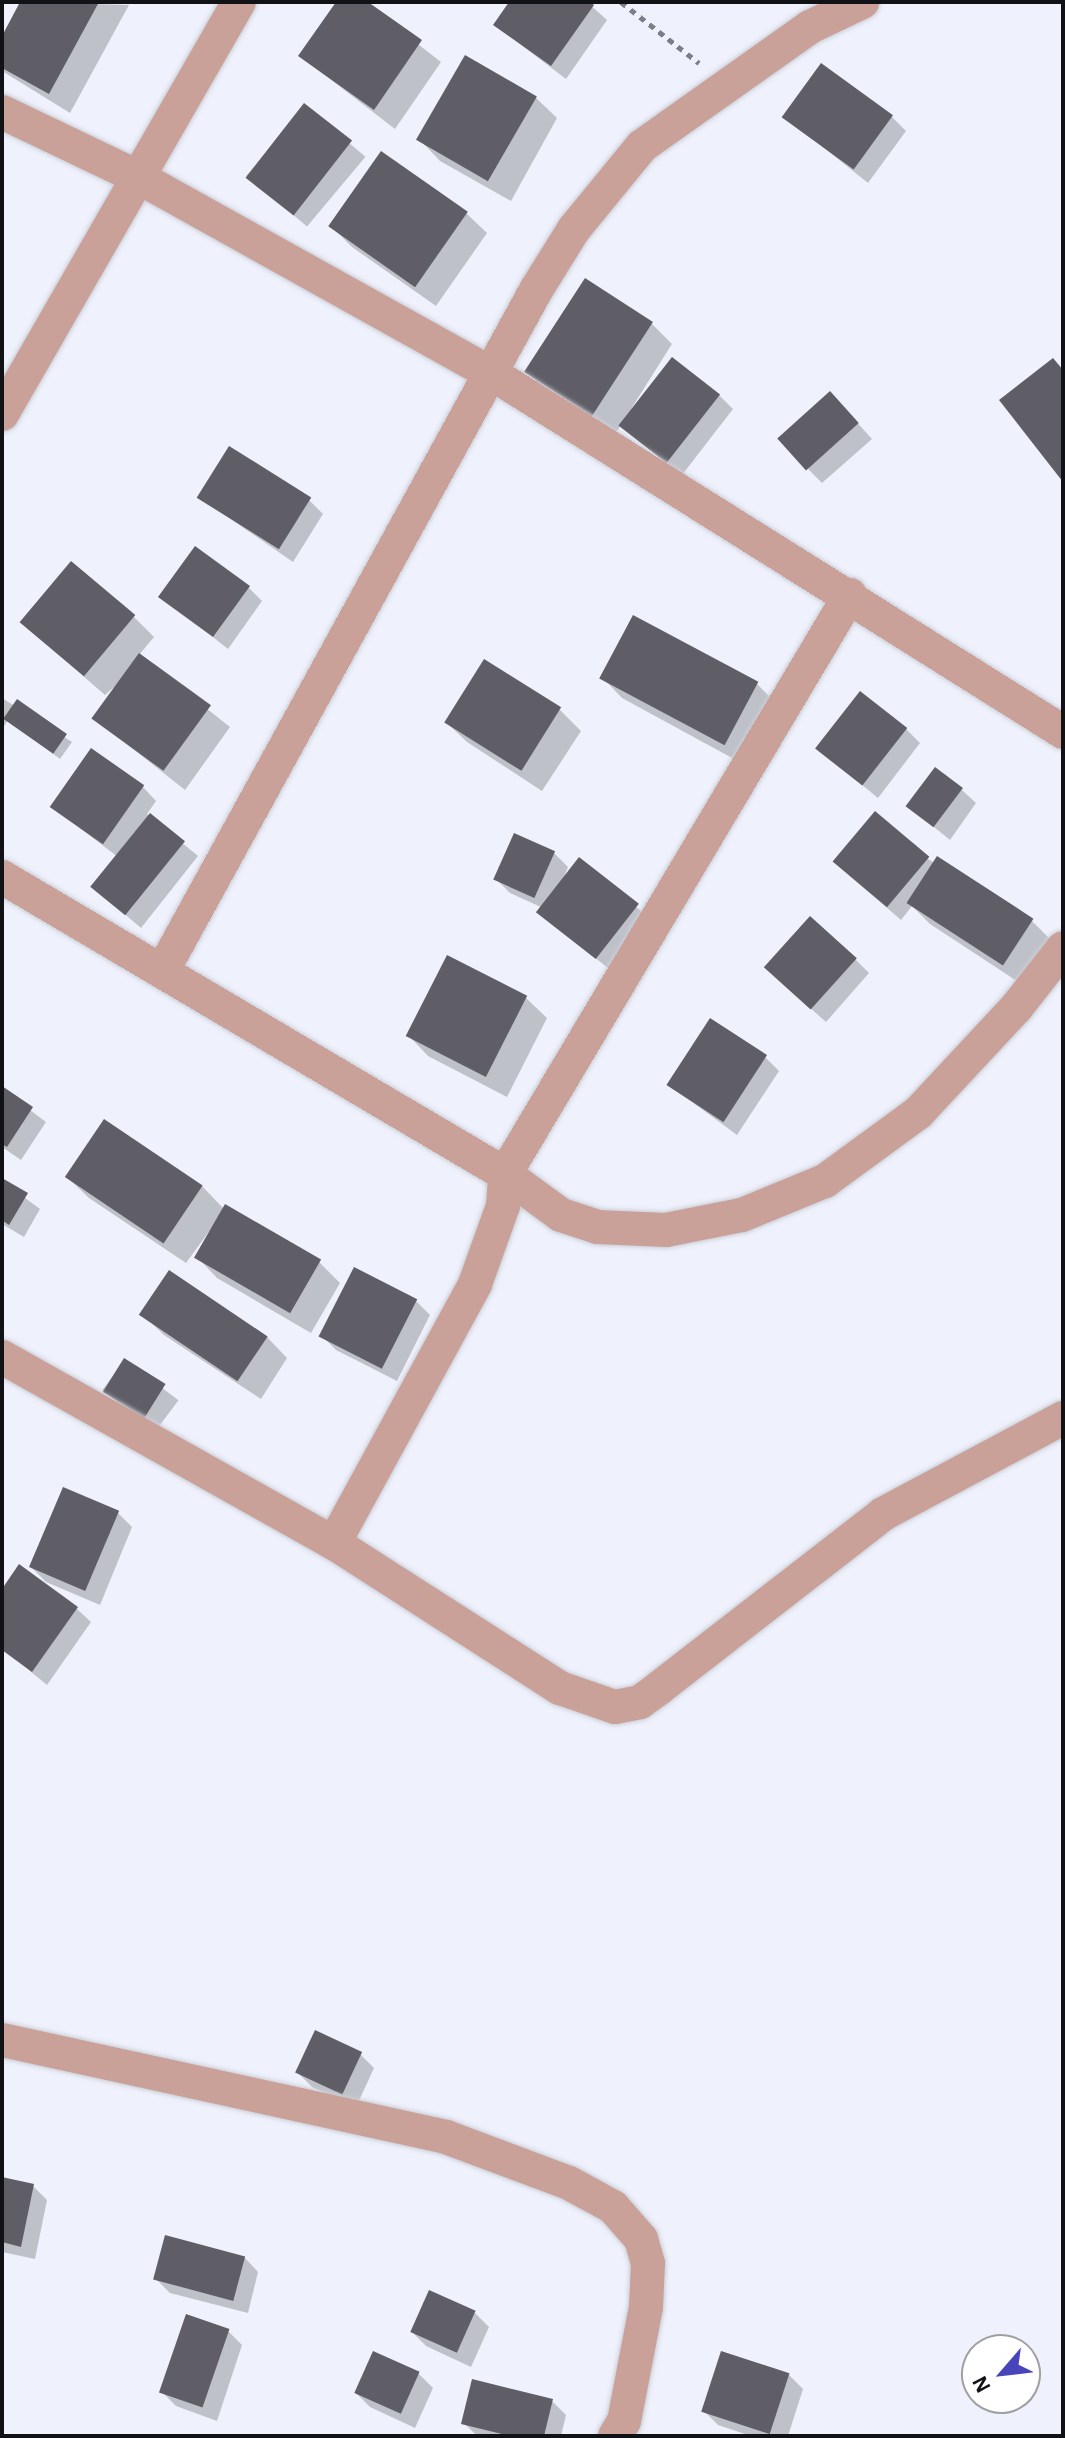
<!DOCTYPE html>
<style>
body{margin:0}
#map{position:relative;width:1065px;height:2438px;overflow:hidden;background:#eff2fc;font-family:"Alegreya Sans",sans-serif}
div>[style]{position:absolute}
.shadow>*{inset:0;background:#0003;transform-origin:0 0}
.building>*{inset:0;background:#5f5d66;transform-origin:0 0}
.path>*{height:5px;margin-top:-2.5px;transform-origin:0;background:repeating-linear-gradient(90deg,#7d7f86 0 6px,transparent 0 12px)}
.roads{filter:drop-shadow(0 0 2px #cbced7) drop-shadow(0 0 2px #cbced7)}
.street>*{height:34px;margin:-17px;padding:0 17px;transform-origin:17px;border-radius:17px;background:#c9a199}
span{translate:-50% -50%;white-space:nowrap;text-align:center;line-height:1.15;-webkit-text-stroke:8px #fff;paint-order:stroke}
.frame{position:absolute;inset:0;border:4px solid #111215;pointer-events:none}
.north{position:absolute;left:961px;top:2334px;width:80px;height:80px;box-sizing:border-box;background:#fff;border:2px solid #a0a0a1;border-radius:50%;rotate:242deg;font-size:22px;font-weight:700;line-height:32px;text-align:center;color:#111215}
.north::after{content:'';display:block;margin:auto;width:28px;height:36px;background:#4844ba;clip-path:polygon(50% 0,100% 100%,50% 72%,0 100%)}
</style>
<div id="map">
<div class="shadow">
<i style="clip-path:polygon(23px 2px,129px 5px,70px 113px,2px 71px,2px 40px)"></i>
<i style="clip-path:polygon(338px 2px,364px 2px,441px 62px,395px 129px,300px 56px)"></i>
<i style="clip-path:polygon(511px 2px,587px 2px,607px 20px,566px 79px,495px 25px)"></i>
<i style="clip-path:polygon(466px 58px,536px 98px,557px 118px,511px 201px,440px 161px,420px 140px)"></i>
<i style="left:305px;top:106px;width:79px;height:91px;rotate:40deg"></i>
<i style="clip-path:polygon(784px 116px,892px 117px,906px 131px,868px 183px)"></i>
<i style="clip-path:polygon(466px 213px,487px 233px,436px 306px,352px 247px,332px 227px)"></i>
<i style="clip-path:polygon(651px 323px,672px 344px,631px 409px,719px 395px,733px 409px,682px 475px,621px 425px,614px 436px,548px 393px,528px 373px)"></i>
<i style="clip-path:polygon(844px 408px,872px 439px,822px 483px,808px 469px)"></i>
<i style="clip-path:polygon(199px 497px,309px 500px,323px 514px,293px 562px)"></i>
<i style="clip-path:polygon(248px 587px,262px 601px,228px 649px,161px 596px)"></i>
<i style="clip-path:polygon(133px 616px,154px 637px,139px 655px,230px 727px,185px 790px,94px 718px,122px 680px,105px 695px,22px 623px)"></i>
<i style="clip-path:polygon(484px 662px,560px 710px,581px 731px,542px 791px,467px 742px,446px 722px)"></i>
<i style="clip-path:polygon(602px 677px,757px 684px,777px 704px,745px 765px,622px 698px)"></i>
<i style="clip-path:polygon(2px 698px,72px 742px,60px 759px,8px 720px,2px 729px)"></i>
<i style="clip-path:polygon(906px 729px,920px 743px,878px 798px,818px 749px)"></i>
<i style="clip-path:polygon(143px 787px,156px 801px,147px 814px,198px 856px,141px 928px,94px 888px,118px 857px,52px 807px)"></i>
<i style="clip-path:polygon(962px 790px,976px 803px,950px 840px,908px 806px)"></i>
<i style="clip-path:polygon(515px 835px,554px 853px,568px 867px,563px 879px,579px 860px,652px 920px,612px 971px,554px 926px,540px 912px,543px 908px,510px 893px,496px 879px)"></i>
<i style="clip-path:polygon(928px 859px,1031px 920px,1052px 941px,1023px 985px,930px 924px,912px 906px,901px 920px,849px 875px)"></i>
<i style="clip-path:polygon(855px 959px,869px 973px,826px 1022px,781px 982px)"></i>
<i style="clip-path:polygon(526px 998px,547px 1018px,507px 1097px,428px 1056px,408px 1035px)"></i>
<i style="clip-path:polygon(765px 1057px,779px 1071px,737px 1135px,669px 1085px)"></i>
<i style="clip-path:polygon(2px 1089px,46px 1122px,21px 1160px,2px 1147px)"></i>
<i style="clip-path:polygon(68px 1178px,202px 1186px,224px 1209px,319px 1262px,340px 1283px,311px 1333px,217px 1278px,197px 1257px,221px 1215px,186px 1263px,89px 1198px)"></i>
<i style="clip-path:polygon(2px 1181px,40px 1209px,24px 1237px,2px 1224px)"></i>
<i style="clip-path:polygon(416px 1301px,430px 1315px,397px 1381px,336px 1350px,322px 1336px)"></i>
<i style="clip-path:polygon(143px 1315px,267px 1337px,287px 1358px,261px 1399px,164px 1335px)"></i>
<i style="left:125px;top:1360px;width:67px;height:38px;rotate:37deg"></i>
<i style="clip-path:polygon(118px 1513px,132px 1527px,100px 1605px,46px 1582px,32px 1568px)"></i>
<i style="clip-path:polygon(2px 1592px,77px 1609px,91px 1622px,47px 1685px,2px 1648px)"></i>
<i style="clip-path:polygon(360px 2054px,374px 2068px,356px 2107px,312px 2087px,298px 2073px)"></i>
<i style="clip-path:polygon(2px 2179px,33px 2186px,47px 2200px,35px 2259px,2px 2252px)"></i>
<i style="clip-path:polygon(244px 2257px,258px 2272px,248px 2313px,170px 2293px,156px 2279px)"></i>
<i style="clip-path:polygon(475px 2313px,489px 2327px,471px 2367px,426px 2346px,412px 2332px)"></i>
<i style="clip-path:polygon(228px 2331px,242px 2345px,217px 2421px,176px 2406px,162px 2392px)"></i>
<i style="clip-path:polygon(419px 2374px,433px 2388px,415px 2428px,370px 2407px,356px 2393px)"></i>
<i style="clip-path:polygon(789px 2375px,803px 2389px,788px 2436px,751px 2436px,718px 2425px,704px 2411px)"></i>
<i style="clip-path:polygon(552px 2401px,566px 2415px,561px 2436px,477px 2436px,464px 2423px)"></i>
</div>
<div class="building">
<i style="clip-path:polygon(20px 2px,99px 2px,49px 94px,2px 68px,2px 36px)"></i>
<i style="clip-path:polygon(336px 2px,368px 2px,422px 40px,374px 110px,298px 56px)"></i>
<i style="clip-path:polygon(509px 2px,590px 2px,594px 5px,551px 66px,493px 25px)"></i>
<i style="left:465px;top:55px;width:83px;height:98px;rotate:30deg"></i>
<i style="left:821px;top:63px;width:89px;height:67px;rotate:36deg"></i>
<i style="left:304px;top:103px;width:61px;height:95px;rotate:38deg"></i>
<i style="left:381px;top:151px;width:106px;height:92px;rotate:35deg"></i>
<i style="left:585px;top:278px;width:81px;height:112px;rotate:33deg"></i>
<i style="left:672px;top:357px;width:61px;height:87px;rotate:38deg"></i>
<i style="clip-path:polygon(1053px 358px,1063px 370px,1063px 482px,999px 400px)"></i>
<i style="left:830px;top:391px;width:43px;height:71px;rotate:48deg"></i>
<i style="left:229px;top:446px;width:97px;height:61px;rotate:32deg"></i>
<i style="left:195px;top:546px;width:68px;height:63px;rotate:36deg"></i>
<i style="left:71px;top:561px;width:84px;height:80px;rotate:40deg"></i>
<i style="left:633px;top:615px;width:142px;height:72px;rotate:28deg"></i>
<i style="left:139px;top:653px;width:89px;height:81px;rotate:36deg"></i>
<i style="left:484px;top:659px;width:91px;height:75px;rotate:32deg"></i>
<i style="left:860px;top:691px;width:60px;height:73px;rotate:38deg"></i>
<i style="left:17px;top:699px;width:61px;height:24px;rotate:35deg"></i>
<i style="left:91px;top:748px;width:65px;height:72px;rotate:35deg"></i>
<i style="left:935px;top:767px;width:35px;height:49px;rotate:37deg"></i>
<i style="left:875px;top:811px;width:71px;height:66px;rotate:40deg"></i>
<i style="left:150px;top:813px;width:45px;height:95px;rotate:39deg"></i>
<i style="left:514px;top:833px;width:45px;height:51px;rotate:24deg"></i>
<i style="left:937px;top:856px;width:115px;height:56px;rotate:33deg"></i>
<i style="left:579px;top:857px;width:76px;height:70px;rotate:38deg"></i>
<i style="left:810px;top:916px;width:63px;height:69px;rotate:42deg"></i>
<i style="left:447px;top:955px;width:90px;height:91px;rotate:27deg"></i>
<i style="left:710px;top:1018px;width:68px;height:80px;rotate:33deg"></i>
<i style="clip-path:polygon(2px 1086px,33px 1107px,7px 1147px,2px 1144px)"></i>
<i style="left:104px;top:1119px;width:119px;height:70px;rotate:34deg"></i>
<i style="clip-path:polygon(2px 1178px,28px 1193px,9px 1225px,2px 1220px)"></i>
<i style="left:225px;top:1204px;width:111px;height:62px;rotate:30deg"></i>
<i style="left:354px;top:1267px;width:71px;height:78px;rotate:27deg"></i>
<i style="left:169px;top:1270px;width:119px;height:54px;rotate:34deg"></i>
<i style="left:124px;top:1358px;width:49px;height:40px;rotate:32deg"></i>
<i style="left:63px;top:1487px;width:61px;height:87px;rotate:23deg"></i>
<i style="clip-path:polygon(19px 1564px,78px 1607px,32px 1672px,2px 1650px,2px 1589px)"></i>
<i style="left:315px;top:2030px;width:52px;height:47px;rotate:25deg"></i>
<i style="clip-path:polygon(2px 2177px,34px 2184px,21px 2247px,2px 2242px)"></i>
<i style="left:165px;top:2235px;width:83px;height:46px;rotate:15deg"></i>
<i style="left:429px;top:2290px;width:51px;height:46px;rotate:24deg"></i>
<i style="left:186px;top:2314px;width:46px;height:83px;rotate:19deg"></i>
<i style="left:373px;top:2351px;width:51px;height:46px;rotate:24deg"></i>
<i style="left:721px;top:2351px;width:72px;height:64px;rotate:18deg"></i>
<i style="clip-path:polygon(472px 2379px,553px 2399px,544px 2436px,510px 2436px,461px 2424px)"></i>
</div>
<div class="path">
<i style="left:621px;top:2px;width:99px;rotate:38deg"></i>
</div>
<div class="roads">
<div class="street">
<i style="left:2px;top:112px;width:153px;rotate:25.6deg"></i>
<i style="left:140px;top:178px;width:402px;rotate:29.1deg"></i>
<i style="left:491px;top:373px;width:675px;rotate:32.11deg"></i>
<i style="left:2px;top:414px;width:475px;rotate:-60.1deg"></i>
<i style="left:2px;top:877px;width:584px;rotate:30.56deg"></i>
<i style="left:505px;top:1174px;width:69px;rotate:36.2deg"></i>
<i style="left:561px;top:1215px;width:38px;rotate:18deg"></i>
<i style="left:597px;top:1227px;width:69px;rotate:2.5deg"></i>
<i style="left:666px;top:1230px;width:77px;rotate:-11.2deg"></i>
<i style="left:742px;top:1215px;width:90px;rotate:-22.3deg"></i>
<i style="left:825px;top:1181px;width:115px;rotate:-36.2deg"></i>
<i style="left:918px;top:1113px;width:144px;rotate:-47deg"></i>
<i style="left:1016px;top:1008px;width:76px;rotate:-51.9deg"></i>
<i style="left:163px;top:970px;width:776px;rotate:-61.25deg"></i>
<i style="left:536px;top:290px;width:72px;rotate:-58.1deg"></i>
<i style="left:574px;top:229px;width:107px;rotate:-50.7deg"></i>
<i style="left:642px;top:146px;width:206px;rotate:-35.3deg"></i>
<i style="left:810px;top:27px;width:58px;rotate:-25.7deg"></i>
<i style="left:2px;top:1357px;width:381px;rotate:29.3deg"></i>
<i style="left:334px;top:1543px;width:269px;rotate:32.7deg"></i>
<i style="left:560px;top:1688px;width:58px;rotate:19.1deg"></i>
<i style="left:615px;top:1707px;width:25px;rotate:-11deg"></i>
<i style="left:640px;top:1702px;width:24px;rotate:-36deg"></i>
<i style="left:659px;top:1688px;width:284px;rotate:-37.8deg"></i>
<i style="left:883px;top:1514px;width:204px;rotate:-28.1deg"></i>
<i style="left:334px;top:1543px;width:295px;rotate:-61.4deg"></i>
<i style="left:475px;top:1284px;width:83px;rotate:-70.3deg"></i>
<i style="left:503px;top:1206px;width:32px;rotate:-86deg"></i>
<i style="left:505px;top:1174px;width:674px;rotate:-59.21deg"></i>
<i style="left:2px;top:2040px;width:454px;rotate:12.3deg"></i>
<i style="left:446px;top:2137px;width:131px;rotate:20.5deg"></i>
<i style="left:569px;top:2183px;width:50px;rotate:28.6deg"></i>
<i style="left:613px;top:2207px;width:43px;rotate:48.8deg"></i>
<i style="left:641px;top:2239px;width:25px;rotate:74deg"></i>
<i style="left:648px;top:2263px;width:44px;rotate:92.6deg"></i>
<i style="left:646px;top:2307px;width:116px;rotate:100.9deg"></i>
<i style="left:624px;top:2421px;width:17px;rotate:121deg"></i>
</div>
</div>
<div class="frame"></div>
<div class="north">N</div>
</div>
